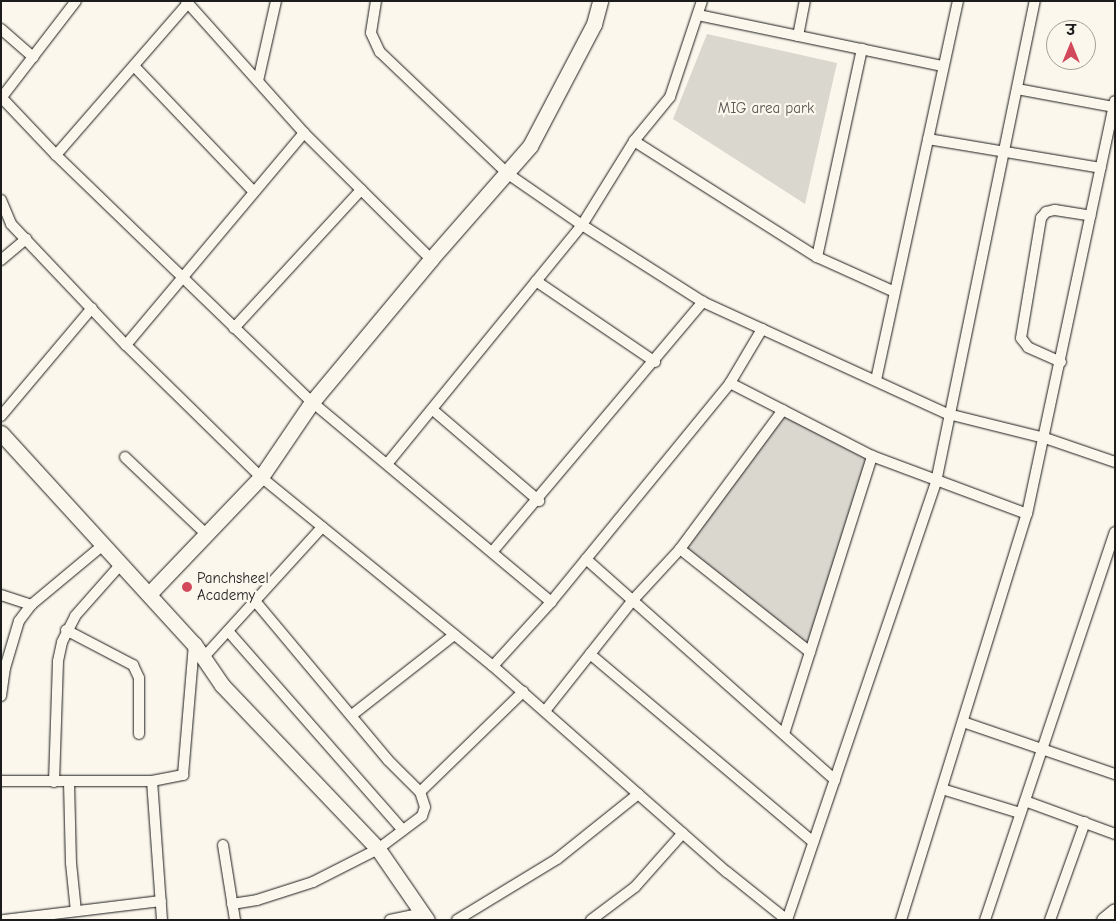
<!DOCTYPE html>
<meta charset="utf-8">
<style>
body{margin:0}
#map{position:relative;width:1116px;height:921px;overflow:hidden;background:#fbf7ec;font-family:"Comic Neue","Playpen Sans Deva",sans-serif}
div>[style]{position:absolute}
.green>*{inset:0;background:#dad7ce}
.roads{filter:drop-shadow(0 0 1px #1c1c1c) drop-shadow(0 0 1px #1c1c1c)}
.street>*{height:10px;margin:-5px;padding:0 5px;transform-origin:5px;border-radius:5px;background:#fbf7ec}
.secondary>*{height:15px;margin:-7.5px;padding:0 7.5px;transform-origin:7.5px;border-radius:7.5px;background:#fbf7ec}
.dots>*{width:14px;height:14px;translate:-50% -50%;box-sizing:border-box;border:2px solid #fbf7ec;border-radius:50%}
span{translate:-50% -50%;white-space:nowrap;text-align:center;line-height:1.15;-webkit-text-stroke:4.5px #fbf7ec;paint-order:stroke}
.park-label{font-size:15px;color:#555451}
.poi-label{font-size:15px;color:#1c1c1c}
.left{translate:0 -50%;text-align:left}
.frame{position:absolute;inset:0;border:2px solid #1c1c1c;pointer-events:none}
.north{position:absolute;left:1046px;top:20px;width:50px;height:50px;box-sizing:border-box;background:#fbf7ec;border:1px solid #a29f99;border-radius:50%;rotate:0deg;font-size:14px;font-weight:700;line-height:20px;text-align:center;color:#1c1c1c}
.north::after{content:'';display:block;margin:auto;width:18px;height:22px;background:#d1495b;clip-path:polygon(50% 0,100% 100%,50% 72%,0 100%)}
</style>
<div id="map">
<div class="green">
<i style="clip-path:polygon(707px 34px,837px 63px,805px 204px,673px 119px)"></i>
<i style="clip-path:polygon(783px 410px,872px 456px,810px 652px,680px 549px)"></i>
</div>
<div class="roads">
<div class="street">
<i style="left:186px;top:1px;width:177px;rotate:48.2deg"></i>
<i style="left:304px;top:133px;width:179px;rotate:44.8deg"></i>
<i style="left:376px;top:1px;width:32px;rotate:99deg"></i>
<i style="left:371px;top:33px;width:21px;rotate:65deg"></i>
<i style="left:380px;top:52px;width:177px;rotate:43.6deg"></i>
<i style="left:508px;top:174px;width:90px;rotate:34.6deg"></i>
<i style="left:582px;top:225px;width:143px;rotate:32.5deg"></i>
<i style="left:703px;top:302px;width:269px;rotate:24.6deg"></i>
<i style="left:948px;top:414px;width:100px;rotate:13.9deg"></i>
<i style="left:1045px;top:438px;width:74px;rotate:18.9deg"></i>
<i style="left:698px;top:15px;width:250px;rotate:11.8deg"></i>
<i style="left:1px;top:29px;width:43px;rotate:41.2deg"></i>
<i style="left:798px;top:36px;width:36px;rotate:-79deg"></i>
<i style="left:134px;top:66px;width:173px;rotate:46.4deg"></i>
<i style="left:258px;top:81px;width:82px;rotate:-77.3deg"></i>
<i style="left:1017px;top:89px;width:99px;rotate:10.5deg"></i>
<i style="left:1px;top:97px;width:80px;rotate:46.5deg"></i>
<i style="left:56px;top:155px;width:356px;rotate:44deg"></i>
<i style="left:312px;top:402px;width:312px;rotate:39.9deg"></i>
<i style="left:2px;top:97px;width:121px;rotate:-52.4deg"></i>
<i style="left:928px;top:139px;width:175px;rotate:9.5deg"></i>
<i style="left:634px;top:141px;width:217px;rotate:32.4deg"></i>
<i style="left:817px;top:257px;width:85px;rotate:24.2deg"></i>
<i style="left:56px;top:155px;width:201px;rotate:-49deg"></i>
<i style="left:1px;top:200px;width:26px;rotate:67deg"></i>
<i style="left:11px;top:224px;width:167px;rotate:46.5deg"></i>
<i style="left:126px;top:345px;width:189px;rotate:44.4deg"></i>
<i style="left:261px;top:477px;width:299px;rotate:39.2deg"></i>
<i style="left:493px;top:666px;width:312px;rotate:41.4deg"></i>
<i style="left:727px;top:872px;width:77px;rotate:38.7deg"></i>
<i style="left:817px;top:257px;width:213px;rotate:-77.8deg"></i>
<i style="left:1px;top:260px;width:33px;rotate:-40deg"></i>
<i style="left:536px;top:281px;width:144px;rotate:34.2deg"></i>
<i style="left:234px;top:328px;width:188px;rotate:-47.4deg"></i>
<i style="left:126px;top:345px;width:277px;rotate:-50deg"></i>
<i style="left:1061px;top:362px;width:36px;rotate:-156deg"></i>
<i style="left:1028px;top:347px;width:11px;rotate:-128deg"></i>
<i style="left:1021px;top:338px;width:122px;rotate:-80.5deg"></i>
<i style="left:1041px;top:218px;width:8px;rotate:-50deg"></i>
<i style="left:1046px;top:212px;width:9px;rotate:-13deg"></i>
<i style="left:1055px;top:210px;width:36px;rotate:9deg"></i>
<i style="left:876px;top:380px;width:388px;rotate:-77.8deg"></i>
<i style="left:730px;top:383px;width:63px;rotate:-59.3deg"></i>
<i style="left:433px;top:410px;width:140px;rotate:40.6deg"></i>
<i style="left:1px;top:416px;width:141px;rotate:-49.9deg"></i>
<i style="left:125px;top:457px;width:112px;rotate:43.5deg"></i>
<i style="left:387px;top:464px;width:308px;rotate:-50.8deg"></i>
<i style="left:582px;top:225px;width:99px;rotate:-58.2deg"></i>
<i style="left:634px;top:141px;width:57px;rotate:-50.7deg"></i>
<i style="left:670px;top:97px;width:101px;rotate:-71.6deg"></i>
<i style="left:680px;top:549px;width:166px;rotate:38.4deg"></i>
<i style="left:493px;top:551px;width:326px;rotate:-49.9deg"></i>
<i style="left:586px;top:559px;width:333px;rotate:41.6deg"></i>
<i style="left:1px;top:595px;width:32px;rotate:18deg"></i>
<i style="left:66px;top:630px;width:76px;rotate:27.6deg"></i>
<i style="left:133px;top:665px;width:14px;rotate:65deg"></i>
<i style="left:139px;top:678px;width:56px;rotate:90deg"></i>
<i style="left:228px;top:631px;width:265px;rotate:48.7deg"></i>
<i style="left:590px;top:654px;width:292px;rotate:40.1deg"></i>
<i style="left:203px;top:658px;width:177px;rotate:-47.7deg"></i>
<i style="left:493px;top:666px;width:86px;rotate:-47.8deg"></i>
<i style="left:551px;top:602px;width:283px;rotate:-50.7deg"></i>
<i style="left:730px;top:383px;width:160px;rotate:27.2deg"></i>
<i style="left:872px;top:456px;width:165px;rotate:20.5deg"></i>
<i style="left:1px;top:696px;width:28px;rotate:-82deg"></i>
<i style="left:5px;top:668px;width:49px;rotate:-73.4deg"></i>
<i style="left:19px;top:621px;width:20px;rotate:-53deg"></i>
<i style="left:31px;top:605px;width:94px;rotate:-39.8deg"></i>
<i style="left:545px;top:711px;width:142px;rotate:-51.6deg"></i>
<i style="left:633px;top:600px;width:69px;rotate:-47.3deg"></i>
<i style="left:680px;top:549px;width:173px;rotate:-53.5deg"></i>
<i style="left:352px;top:715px;width:130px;rotate:-38.1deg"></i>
<i style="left:963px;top:722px;width:161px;rotate:18.9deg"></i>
<i style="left:784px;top:734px;width:292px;rotate:-72.4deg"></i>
<i style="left:1px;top:781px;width:151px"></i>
<i style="left:54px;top:782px;width:121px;rotate:-88.1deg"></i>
<i style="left:58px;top:661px;width:19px;rotate:-78deg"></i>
<i style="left:62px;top:642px;width:29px;rotate:-63deg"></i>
<i style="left:75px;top:616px;width:69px;rotate:-48.5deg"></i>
<i style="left:69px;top:782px;width:81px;rotate:88.6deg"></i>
<i style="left:71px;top:863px;width:48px;rotate:84.1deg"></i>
<i style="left:942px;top:789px;width:82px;rotate:17.1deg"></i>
<i style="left:420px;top:792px;width:144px;rotate:-44.2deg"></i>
<i style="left:1025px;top:801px;width:96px;rotate:20.1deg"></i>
<i style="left:223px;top:845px;width:76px;rotate:80.9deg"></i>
<i style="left:232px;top:904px;width:25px;rotate:-9deg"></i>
<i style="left:257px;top:900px;width:59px;rotate:-17.8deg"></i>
<i style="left:313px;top:882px;width:73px;rotate:-26.9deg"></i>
<i style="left:378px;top:849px;width:55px;rotate:-36.9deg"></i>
<i style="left:422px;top:816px;width:9px;rotate:-72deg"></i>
<i style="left:425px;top:807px;width:16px;rotate:-108deg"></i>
<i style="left:420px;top:792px;width:45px;rotate:-135deg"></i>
<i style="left:388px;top:760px;width:207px;rotate:-129.9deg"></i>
<i style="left:4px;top:920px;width:158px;rotate:-6.9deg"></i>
<i style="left:162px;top:920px;width:139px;rotate:-94.1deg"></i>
<i style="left:152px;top:781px;width:32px;rotate:-11deg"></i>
<i style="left:183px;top:775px;width:131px;rotate:-85.2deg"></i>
<i style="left:390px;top:920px;width:33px;rotate:-12deg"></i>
<i style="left:457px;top:920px;width:117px;rotate:-31.4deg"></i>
<i style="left:557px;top:859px;width:104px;rotate:-38.7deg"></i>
<i style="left:591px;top:920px;width:55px;rotate:-36.9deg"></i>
<i style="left:635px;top:887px;width:72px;rotate:-48.4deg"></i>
<i style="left:787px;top:920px;width:463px;rotate:-71.2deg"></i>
<i style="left:936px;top:482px;width:491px;rotate:-78.4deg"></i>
<i style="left:901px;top:920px;width:425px;rotate:-72.8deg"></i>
<i style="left:1027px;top:514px;width:422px;rotate:-78deg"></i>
<i style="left:985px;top:920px;width:409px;rotate:-71.5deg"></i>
<i style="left:1050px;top:920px;width:104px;rotate:-70.3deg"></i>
</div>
<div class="secondary">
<i style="left:1px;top:433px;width:286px;rotate:47.6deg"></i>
<i style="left:194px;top:644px;width:50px;rotate:55.7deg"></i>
<i style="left:222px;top:685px;width:226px;rotate:46.4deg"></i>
<i style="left:378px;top:849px;width:86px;rotate:55.4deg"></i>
<i style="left:149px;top:594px;width:162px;rotate:-46.3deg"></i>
<i style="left:261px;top:477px;width:91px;rotate:-55.8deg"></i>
<i style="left:312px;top:402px;width:186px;rotate:-50.2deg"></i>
<i style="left:431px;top:259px;width:150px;rotate:-48.8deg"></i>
<i style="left:530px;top:146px;width:138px;rotate:-62.3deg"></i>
<i style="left:594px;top:24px;width:24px;rotate:-75deg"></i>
<i style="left:1104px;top:920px;width:14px;rotate:-39deg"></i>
</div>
</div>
<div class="dots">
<i style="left:187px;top:587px;background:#d1495b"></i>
</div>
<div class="park-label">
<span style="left:766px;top:109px">MIG area park</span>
</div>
<div class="poi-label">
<span class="left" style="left:197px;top:587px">Panchsheel<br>Academy</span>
</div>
<div class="frame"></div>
<div class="north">उ</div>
</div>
